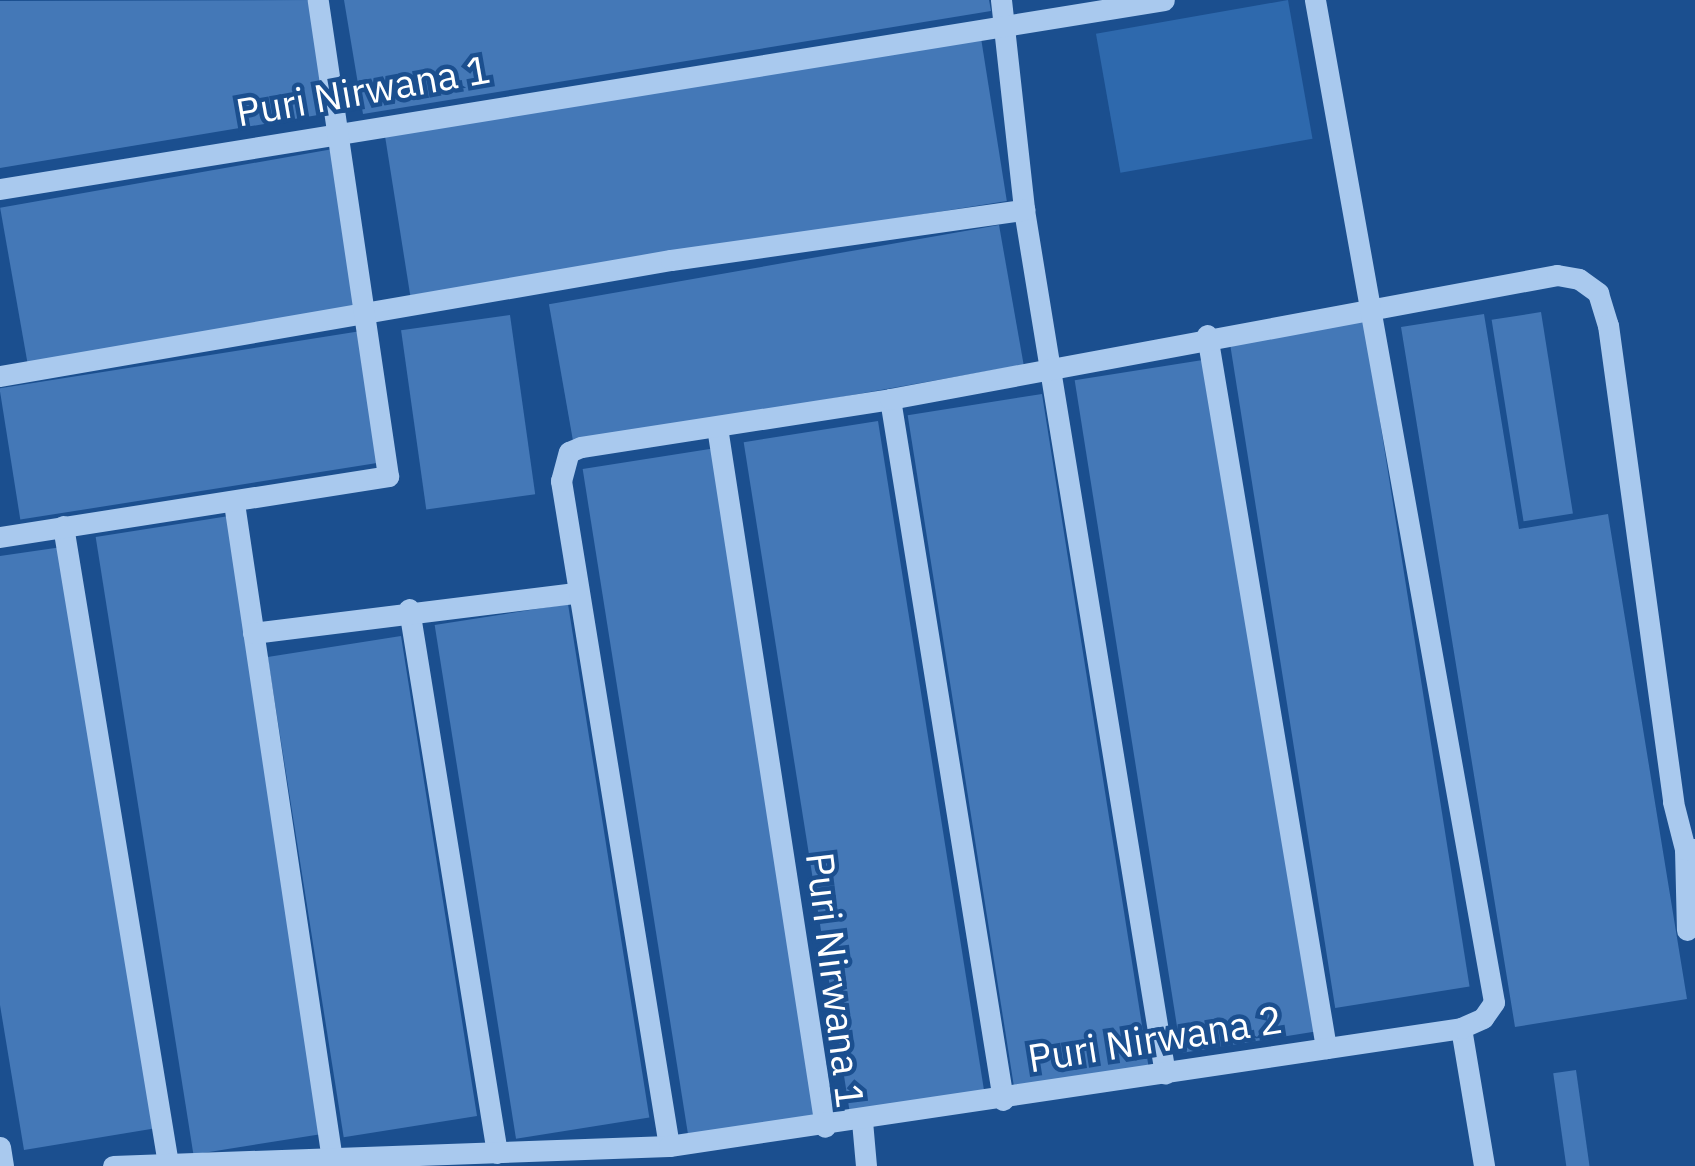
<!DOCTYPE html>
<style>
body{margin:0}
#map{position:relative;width:1695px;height:1166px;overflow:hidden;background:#1b4f8f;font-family:"IBM Plex Sans",sans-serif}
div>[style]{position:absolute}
.green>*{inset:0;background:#2e69ad;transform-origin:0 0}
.building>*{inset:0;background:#4478b7;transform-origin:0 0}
.minor>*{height:21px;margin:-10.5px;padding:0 10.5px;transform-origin:10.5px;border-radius:10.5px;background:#a9c9ee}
span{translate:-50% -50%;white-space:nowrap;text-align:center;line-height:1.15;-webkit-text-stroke:9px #1b4f8f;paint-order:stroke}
.street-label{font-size:39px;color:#fff}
</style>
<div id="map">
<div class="green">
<i style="left:1288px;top:0;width:141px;height:195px;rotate:80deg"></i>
</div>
<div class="building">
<i style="clip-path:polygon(314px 0,324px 114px,0 168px,0 1px)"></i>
<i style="clip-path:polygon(344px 0,989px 0,991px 11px,363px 114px)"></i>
<i style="left:981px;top:38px;width:165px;height:604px;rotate:81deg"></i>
<i style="left:333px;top:149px;width:162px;height:338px;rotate:80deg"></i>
<i style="left:999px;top:225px;width:142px;height:457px;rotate:80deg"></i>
<i style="left:1541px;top:312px;width:204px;height:50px;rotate:81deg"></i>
<i style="left:1363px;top:314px;width:681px;height:136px;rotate:81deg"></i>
<i style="clip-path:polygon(1484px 314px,1519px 529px,1608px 514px,1687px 999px,1515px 1027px,1401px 327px)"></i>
<i style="left:510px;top:315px;width:181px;height:110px;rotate:82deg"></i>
<i style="left:361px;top:331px;width:133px;height:366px;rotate:81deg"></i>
<i style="left:1209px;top:359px;width:681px;height:136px;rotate:81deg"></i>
<i style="left:1042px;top:394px;width:681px;height:136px;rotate:81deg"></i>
<i style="left:878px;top:421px;width:682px;height:136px;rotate:81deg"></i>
<i style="left:716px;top:448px;width:683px;height:135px;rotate:81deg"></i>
<i style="left:229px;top:516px;width:625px;height:135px;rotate:81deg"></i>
<i style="clip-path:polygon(62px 547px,157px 1128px,24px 1150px,0 1005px,0 556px)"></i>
<i style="left:568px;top:604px;width:520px;height:135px;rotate:81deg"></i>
<i style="left:401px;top:636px;width:486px;height:135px;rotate:81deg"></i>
<i style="left:1576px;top:1070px;width:97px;height:23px;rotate:82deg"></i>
</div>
<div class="minor">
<i style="left:1001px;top:0;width:211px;rotate:83.7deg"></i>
<i style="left:1024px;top:210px;width:875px;rotate:80.73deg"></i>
<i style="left:0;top:189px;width:1179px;rotate:-9.22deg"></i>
<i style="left:1207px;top:335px;width:723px;rotate:80.52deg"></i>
<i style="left:0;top:376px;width:681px;rotate:-9.81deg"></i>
<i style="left:671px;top:260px;width:357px;rotate:-8.1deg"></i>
<i style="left:890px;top:399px;width:710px;rotate:80.84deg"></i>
<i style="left:717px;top:427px;width:708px;rotate:81.23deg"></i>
<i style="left:234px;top:503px;width:657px;rotate:81.51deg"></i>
<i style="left:63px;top:526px;width:647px;rotate:80.65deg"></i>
<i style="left:0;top:537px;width:393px;rotate:-8.9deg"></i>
<i style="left:388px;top:476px;width:481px;rotate:-98.4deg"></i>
<i style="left:409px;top:609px;width:551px;rotate:80.81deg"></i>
<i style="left:253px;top:633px;width:325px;rotate:-7.1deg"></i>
<i style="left:1685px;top:849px;width:81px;rotate:88.6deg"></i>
<i style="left:1461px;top:1028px;width:140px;rotate:80.5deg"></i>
<i style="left:862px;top:1121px;width:45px;rotate:84.9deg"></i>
<i style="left:669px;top:1146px;width:674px;rotate:-99.22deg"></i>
<i style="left:561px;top:481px;width:30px;rotate:-75deg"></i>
<i style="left:569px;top:452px;width:13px;rotate:-23deg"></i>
<i style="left:581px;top:447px;width:313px;rotate:-8.8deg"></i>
<i style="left:890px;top:399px;width:678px;rotate:-10.53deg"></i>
<i style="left:1557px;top:275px;width:22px;rotate:10deg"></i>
<i style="left:1579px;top:279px;width:24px;rotate:36deg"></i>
<i style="left:1598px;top:293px;width:34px;rotate:73deg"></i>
<i style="left:1608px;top:325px;width:481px;rotate:82.2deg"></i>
<i style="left:1673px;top:802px;width:49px;rotate:75.7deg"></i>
<i style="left:1685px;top:849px;width:10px"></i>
<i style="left:0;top:1147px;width:19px;rotate:81deg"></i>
<i style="left:113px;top:1166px;width:556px;rotate:-2.06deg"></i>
<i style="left:669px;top:1146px;width:801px;rotate:-8.47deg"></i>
<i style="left:1461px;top:1028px;width:24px;rotate:-24deg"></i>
<i style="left:1483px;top:1018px;width:19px;rotate:-55deg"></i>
<i style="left:1494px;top:1002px;width:1018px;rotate:-100.13deg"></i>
</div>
<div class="street-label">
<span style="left:363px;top:91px;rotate:-10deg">Puri Nirwana 1</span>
<span style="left:835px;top:980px;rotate:83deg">Puri Nirwana 1</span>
<span style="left:1155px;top:1039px;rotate:-9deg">Puri Nirwana 2</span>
</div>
</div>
